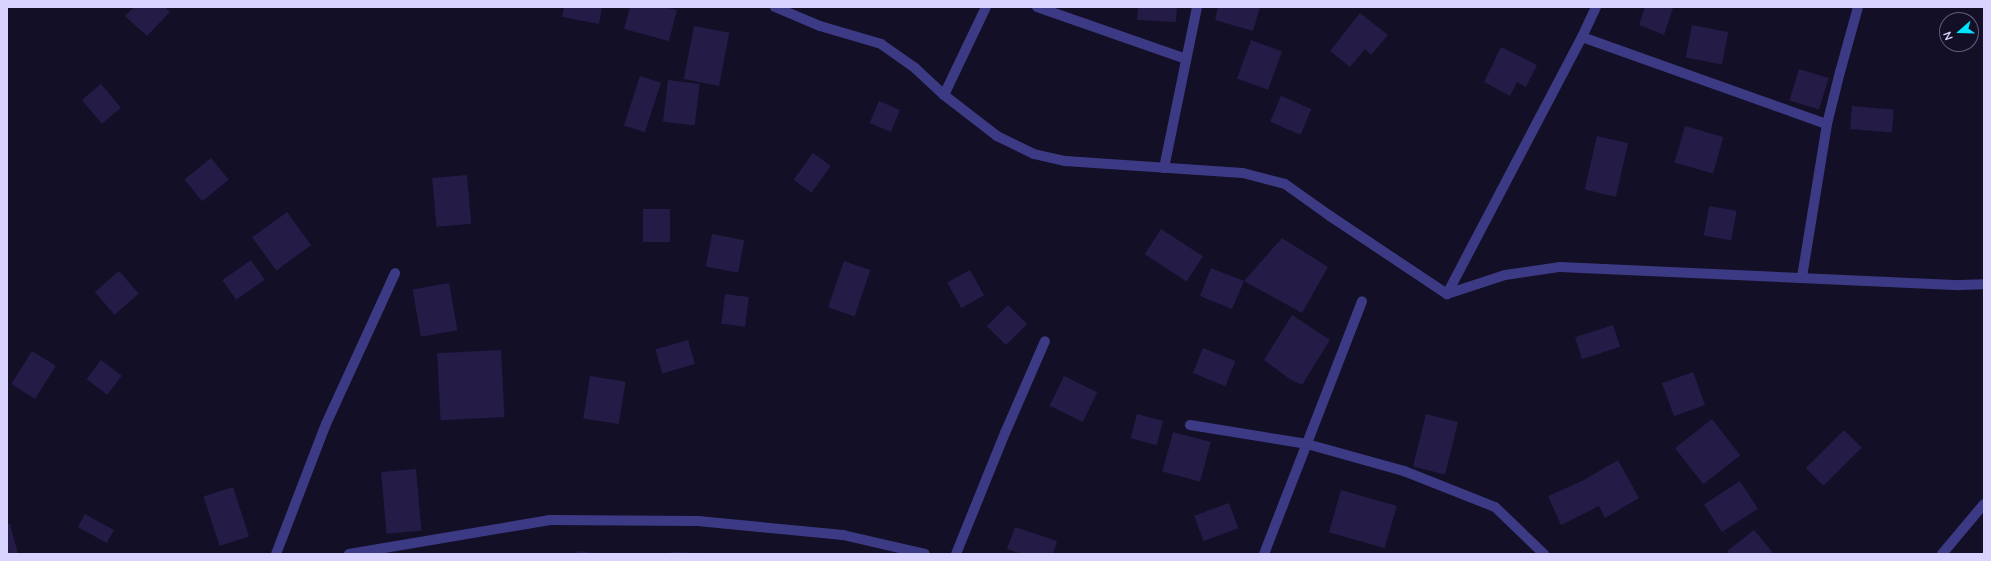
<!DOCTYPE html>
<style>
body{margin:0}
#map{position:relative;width:1991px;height:561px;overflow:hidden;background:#130f26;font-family:"Nunito Sans",sans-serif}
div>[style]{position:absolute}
.building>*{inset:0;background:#241b47;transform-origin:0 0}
.street>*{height:10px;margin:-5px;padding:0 5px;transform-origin:5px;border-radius:5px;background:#3d3a85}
span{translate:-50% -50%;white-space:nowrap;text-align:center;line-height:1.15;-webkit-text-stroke:4px #130f26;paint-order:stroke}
.frame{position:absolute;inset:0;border:8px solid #d9d4ff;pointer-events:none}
.north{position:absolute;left:1939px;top:12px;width:40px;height:40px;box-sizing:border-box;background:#130f26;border:1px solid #625e7d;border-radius:50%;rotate:250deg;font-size:11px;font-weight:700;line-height:16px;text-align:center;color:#d9d4ff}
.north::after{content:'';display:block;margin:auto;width:14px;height:18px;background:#00e5ff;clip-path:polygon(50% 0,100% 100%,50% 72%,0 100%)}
</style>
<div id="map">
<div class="building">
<i style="clip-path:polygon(134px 7px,165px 7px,170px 12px,147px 36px,125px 16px)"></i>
<i style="clip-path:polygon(564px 7px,602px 7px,599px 24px,562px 17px)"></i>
<i style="clip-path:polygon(630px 7px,664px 7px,677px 10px,669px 41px,624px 29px)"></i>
<i style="clip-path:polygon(1138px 7px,1177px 7px,1176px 22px,1137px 20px)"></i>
<i style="clip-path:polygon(1218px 7px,1260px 7px,1253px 31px,1215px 20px)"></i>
<i style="clip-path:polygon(1645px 7px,1673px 8px,1664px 35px,1639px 25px)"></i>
<i style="clip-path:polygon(1360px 13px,1388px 35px,1371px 55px,1365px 49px,1350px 67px,1330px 51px)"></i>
<i style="left:1692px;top:25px;width:37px;height:33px;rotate:11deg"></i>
<i style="left:694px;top:26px;width:36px;height:54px;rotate:11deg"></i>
<i style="left:1251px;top:40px;width:33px;height:41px;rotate:20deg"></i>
<i style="clip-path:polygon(1501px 47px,1537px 65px,1526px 87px,1517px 82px,1510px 96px,1484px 82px)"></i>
<i style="left:1799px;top:69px;width:31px;height:33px;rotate:17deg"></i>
<i style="left:640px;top:76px;width:22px;height:52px;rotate:18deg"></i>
<i style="left:668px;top:80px;width:32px;height:42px;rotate:7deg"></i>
<i style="left:101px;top:84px;width:31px;height:25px;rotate:50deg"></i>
<i style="left:1281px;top:96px;width:33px;height:28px;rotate:23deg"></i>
<i style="left:879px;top:101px;width:23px;height:24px;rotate:23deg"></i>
<i style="left:1852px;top:106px;width:42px;height:23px;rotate:5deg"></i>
<i style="left:1685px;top:126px;width:40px;height:38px;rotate:16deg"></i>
<i style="left:1597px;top:136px;width:32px;height:55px;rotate:13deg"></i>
<i style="left:813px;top:153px;width:22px;height:33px;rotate:36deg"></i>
<i style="left:211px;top:158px;width:28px;height:34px;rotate:51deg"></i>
<i style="left:467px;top:175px;width:49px;height:35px;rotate:85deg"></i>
<i style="left:1709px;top:206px;width:28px;height:30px;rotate:10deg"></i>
<i style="left:643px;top:209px;width:27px;height:33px"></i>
<i style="left:287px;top:212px;width:41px;height:43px;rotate:54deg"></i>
<i style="left:1161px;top:229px;width:50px;height:30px;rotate:33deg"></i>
<i style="left:712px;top:234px;width:33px;height:33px;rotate:11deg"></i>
<i style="clip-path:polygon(1282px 238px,1328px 267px,1302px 313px,1244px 281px,1232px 309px,1200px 296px,1211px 268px,1244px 281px)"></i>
<i style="left:251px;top:260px;width:24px;height:35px;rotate:55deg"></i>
<i style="left:844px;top:261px;width:28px;height:49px;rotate:19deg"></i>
<i style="left:970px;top:270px;width:29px;height:26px;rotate:61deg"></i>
<i style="left:119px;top:271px;width:30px;height:32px;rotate:49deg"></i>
<i style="left:449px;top:283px;width:48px;height:37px;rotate:80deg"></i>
<i style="left:725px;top:294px;width:24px;height:30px;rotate:7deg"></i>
<i style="left:1008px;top:305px;width:27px;height:30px;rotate:45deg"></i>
<i style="clip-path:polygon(1292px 315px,1330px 340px,1302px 385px,1291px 380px,1264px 360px)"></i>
<i style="left:1613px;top:325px;width:23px;height:40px;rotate:72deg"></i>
<i style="left:688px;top:340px;width:25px;height:34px;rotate:74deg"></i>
<i style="left:1203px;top:348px;width:35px;height:27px;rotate:22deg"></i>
<i style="left:501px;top:350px;width:67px;height:64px;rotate:87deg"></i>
<i style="left:32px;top:351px;width:28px;height:39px;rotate:32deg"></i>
<i style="left:101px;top:360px;width:26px;height:24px;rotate:37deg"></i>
<i style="left:1693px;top:372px;width:35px;height:33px;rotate:70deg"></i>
<i style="left:590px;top:376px;width:36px;height:43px;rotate:9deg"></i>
<i style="left:1064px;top:376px;width:37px;height:33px;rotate:26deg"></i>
<i style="left:1137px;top:414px;width:27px;height:25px;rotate:15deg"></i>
<i style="left:1426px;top:414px;width:33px;height:54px;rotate:14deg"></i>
<i style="left:1712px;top:419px;width:46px;height:47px;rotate:52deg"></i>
<i style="left:1844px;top:430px;width:25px;height:54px;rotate:45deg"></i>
<i style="left:1173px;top:432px;width:39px;height:41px;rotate:15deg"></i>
<i style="clip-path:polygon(1618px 460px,1639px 498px,1605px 518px,1599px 506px,1561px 525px,1548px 496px,1584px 480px)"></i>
<i style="left:416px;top:469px;width:62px;height:35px;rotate:85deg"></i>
<i style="left:1740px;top:481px;width:33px;height:43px;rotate:57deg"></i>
<i style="left:233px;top:487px;width:52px;height:31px;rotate:72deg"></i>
<i style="left:1341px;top:490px;width:58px;height:44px;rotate:16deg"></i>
<i style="left:1229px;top:503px;width:27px;height:37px;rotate:70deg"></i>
<i style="left:85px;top:514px;width:33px;height:15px;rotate:29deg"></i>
<i style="clip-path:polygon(7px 524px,10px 524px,18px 554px,7px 554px)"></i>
<i style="clip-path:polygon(1015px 527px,1057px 541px,1053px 554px,1022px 554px,1007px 549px)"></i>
<i style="clip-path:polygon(1754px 530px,1774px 554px,1730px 554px,1727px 551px)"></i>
<i style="clip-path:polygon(577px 551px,594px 553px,594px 554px,577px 554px)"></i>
<i style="clip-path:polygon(671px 552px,702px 553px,702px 554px,671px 554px)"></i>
</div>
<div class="street">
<i style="left:775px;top:7px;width:49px;rotate:22.9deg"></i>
<i style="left:820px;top:26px;width:64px;rotate:16.4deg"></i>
<i style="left:881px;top:44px;width:42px;rotate:35.2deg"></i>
<i style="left:915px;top:68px;width:40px;rotate:43deg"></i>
<i style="left:944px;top:95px;width:67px;rotate:37.7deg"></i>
<i style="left:997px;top:136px;width:41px;rotate:25.9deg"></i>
<i style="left:1034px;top:154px;width:32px;rotate:13deg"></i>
<i style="left:1065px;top:161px;width:178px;rotate:3.9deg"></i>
<i style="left:1243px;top:173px;width:43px;rotate:14.7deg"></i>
<i style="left:1285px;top:184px;width:55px;rotate:35.4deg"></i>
<i style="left:1330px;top:216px;width:141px;rotate:33.7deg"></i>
<i style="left:1447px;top:294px;width:61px;rotate:-18.1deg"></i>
<i style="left:1505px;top:275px;width:56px;rotate:-8.3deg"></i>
<i style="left:1560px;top:267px;width:400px;rotate:2.6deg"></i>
<i style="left:1960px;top:285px;width:24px;rotate:-2deg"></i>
<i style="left:1037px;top:7px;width:158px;rotate:19.2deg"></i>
<i style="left:1582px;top:37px;width:260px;rotate:19.6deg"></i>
<i style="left:944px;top:95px;width:98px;rotate:-64.5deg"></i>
<i style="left:1164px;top:168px;width:164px;rotate:-78.4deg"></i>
<i style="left:1802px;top:277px;width:155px;rotate:-80.7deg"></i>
<i style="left:1827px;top:124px;width:54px;rotate:-76deg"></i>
<i style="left:1840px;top:72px;width:67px;rotate:-74.5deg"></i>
<i style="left:1447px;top:294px;width:290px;rotate:-62.3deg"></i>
<i style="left:1582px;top:37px;width:33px;rotate:-65deg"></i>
<i style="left:1190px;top:425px;width:119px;rotate:9.2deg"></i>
<i style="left:1307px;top:444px;width:101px;rotate:15.6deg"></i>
<i style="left:1404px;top:471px;width:98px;rotate:21.6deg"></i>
<i style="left:1495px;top:507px;width:68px;rotate:43.8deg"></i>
<i style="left:276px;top:554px;width:139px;rotate:-69deg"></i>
<i style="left:326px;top:424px;width:166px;rotate:-65.4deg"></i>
<i style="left:349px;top:554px;width:204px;rotate:-9.6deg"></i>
<i style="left:550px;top:520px;width:148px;rotate:0.4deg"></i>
<i style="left:698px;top:521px;width:146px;rotate:5.5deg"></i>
<i style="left:843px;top:535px;width:84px;rotate:13deg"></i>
<i style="left:956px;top:554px;width:131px;rotate:-68deg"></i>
<i style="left:1005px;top:433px;width:100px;rotate:-66.5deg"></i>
<i style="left:1264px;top:554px;width:271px;rotate:-68.8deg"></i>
<i style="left:1942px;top:554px;width:65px;rotate:-50deg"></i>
</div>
<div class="frame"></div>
<div class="north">N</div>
</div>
